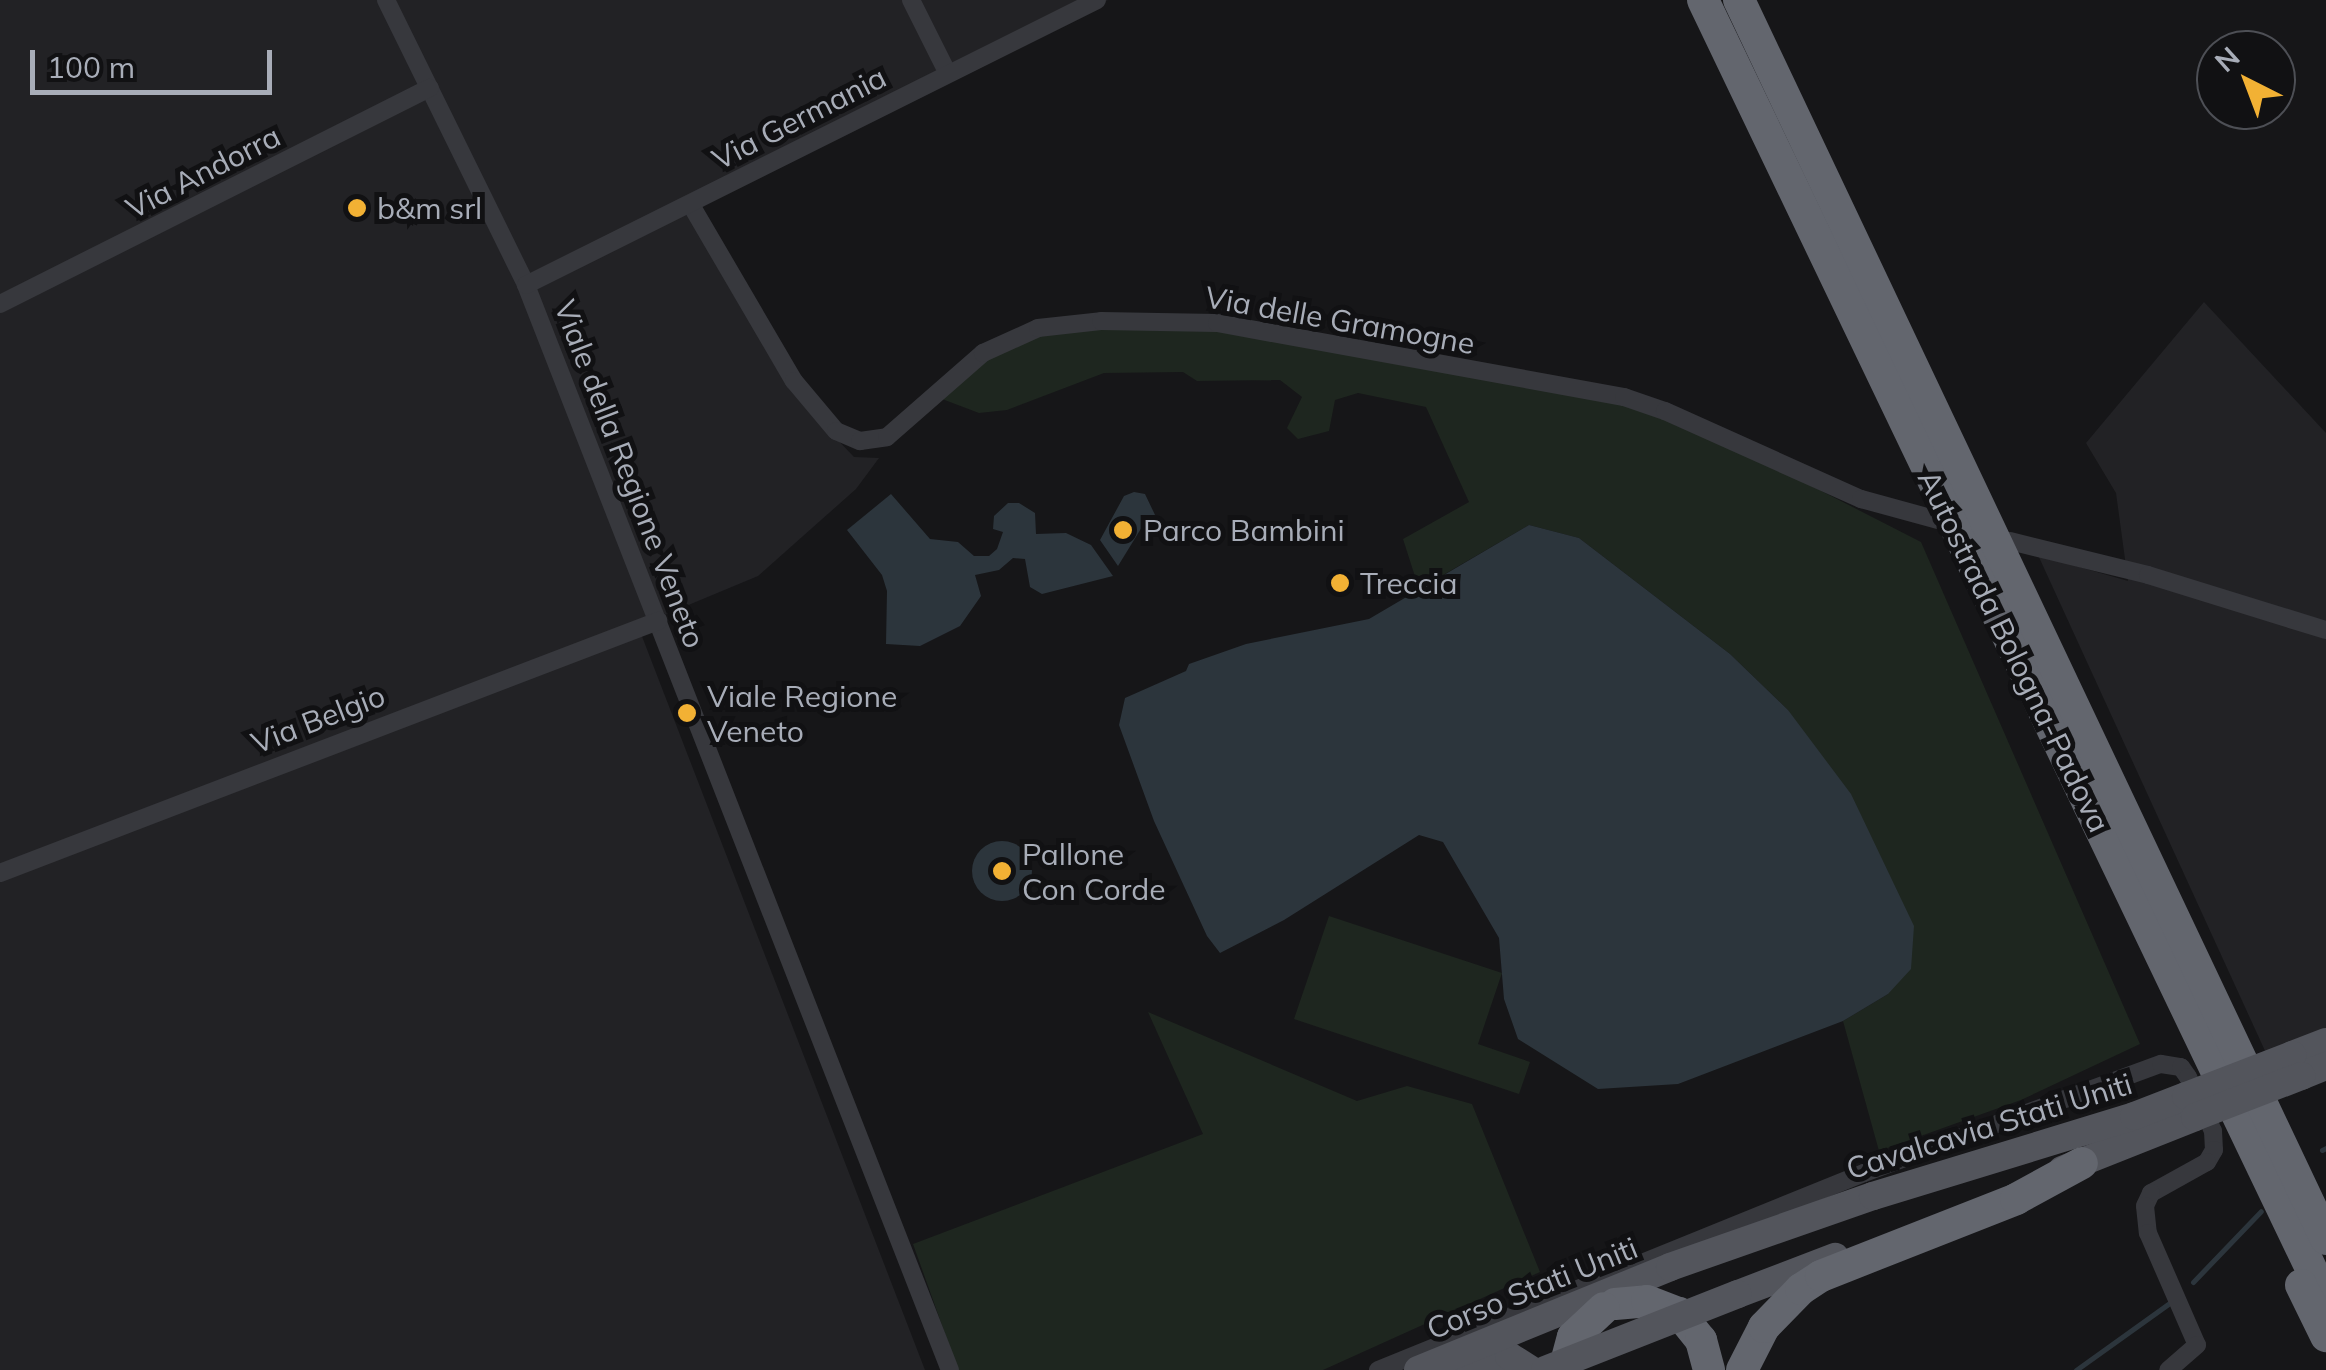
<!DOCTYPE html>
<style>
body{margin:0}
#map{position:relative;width:2326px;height:1370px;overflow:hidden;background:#161618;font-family:Mulish,sans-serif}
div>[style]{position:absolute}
.built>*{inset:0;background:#222225}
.green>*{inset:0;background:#1e261f}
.water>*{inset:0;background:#2c353c}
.round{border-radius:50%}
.stream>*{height:5px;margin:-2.5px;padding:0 2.5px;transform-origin:2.5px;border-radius:2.5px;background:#2c353c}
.minor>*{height:18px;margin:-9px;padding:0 9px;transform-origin:9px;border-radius:9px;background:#37383d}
.primary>*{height:28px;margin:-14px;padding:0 14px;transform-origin:14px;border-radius:14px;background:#53555c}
.motorway>*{height:32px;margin:-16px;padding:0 16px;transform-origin:16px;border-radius:16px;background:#63666e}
.primary-bridge>*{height:28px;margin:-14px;padding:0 14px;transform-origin:14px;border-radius:14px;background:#53555c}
.dots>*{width:28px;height:28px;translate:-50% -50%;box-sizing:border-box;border:5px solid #111113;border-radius:50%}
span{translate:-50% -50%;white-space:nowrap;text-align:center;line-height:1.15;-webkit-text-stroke:10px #111113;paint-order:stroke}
.street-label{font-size:30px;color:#a8adb8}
.poi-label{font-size:30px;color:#a8adb8}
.left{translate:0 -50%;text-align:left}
.north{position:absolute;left:2196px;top:30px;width:100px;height:100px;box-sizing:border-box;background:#111113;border:2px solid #4d4f55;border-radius:50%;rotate:318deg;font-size:28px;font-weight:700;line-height:40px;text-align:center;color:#a8adb8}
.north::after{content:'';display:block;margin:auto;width:35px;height:45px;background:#f2b134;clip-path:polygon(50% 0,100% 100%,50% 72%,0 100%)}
.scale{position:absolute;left:30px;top:50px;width:242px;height:45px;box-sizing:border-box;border:5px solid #a8adb8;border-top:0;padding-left:12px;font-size:30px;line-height:35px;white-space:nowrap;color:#a8adb8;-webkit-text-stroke:8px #111113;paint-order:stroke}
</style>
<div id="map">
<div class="built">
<i style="clip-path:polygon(0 0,1108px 0,694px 210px,833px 435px,854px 457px,879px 458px,856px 489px,758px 576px,638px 626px,925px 1370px,0 1370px)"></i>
<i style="clip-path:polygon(2204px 302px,2326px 433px,2326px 1031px,2266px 1053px,2038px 555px,2128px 581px,2116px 493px,2086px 443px)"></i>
</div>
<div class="green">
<i style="clip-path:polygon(1102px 315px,1218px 325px,1624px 399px,1706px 432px,1921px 542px,2140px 1044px,2021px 1100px,1879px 1151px,1843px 1021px,1888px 994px,1788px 710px,1730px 654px,1579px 538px,1529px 525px,1419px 589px,1403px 539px,1469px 502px,1426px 407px,1358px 393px,1335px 400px,1329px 431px,1298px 439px,1287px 428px,1302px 397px,1280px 380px,1197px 381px,1183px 372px,1104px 373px,1007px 410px,979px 413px,942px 399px,989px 359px,1038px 334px)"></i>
<i style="clip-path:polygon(1329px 916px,1502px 973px,1478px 1044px,1530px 1062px,1519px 1094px,1294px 1019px)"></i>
<i style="clip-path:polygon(1148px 1012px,1357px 1101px,1407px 1086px,1472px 1104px,1540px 1272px,1323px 1370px,958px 1370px,913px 1244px,1203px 1134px)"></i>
</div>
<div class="water">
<i style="clip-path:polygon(1134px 492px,1145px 494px,1156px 517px,1142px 527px,1118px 566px,1100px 540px,1124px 496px)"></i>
<i style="clip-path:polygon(891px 494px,930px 539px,958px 542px,974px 556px,989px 556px,997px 549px,1003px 532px,993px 529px,994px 516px,1008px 503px,1019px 503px,1035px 513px,1036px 534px,1066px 533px,1091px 545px,1113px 576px,1042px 594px,1030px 587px,1025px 559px,1013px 558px,999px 570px,975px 575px,981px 596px,960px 626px,920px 646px,886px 644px,887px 591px,882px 575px,847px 530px)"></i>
<i style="clip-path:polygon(1529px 525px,1579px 538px,1730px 654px,1788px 710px,1851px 794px,1914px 926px,1911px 969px,1888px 994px,1843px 1021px,1678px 1084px,1598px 1089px,1518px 1039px,1504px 999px,1499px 938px,1443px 842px,1419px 835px,1284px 920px,1220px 953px,1207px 936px,1154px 821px,1119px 725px,1125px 698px,1186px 671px,1189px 664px,1246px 644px,1369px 619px)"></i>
<i class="round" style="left:972px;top:841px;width:60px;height:60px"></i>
</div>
<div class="stream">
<i style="left:2322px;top:1150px;width:4px;rotate:-27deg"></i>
<i style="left:2193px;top:1282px;width:98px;rotate:-46.2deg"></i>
<i style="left:2076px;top:1370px;width:117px;rotate:-35.6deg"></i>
</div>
<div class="minor">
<i style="left:386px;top:0;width:318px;rotate:63.8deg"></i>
<i style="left:526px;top:285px;width:1165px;rotate:68.66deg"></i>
<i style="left:911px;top:0;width:80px;rotate:63.4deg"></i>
<i style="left:691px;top:205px;width:204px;rotate:59.7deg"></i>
<i style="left:794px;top:381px;width:65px;rotate:50deg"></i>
<i style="left:836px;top:431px;width:26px;rotate:23deg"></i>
<i style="left:860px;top:441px;width:27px;rotate:-8deg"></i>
<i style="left:887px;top:437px;width:128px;rotate:-41.2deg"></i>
<i style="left:983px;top:353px;width:60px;rotate:-24.4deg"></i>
<i style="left:1038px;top:328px;width:63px;rotate:-6.3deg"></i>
<i style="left:1101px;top:321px;width:116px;rotate:1deg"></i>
<i style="left:1217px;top:323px;width:414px;rotate:10.3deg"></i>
<i style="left:1624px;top:397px;width:43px;rotate:18.9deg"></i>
<i style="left:1665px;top:411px;width:215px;rotate:24.2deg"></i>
<i style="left:1861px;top:499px;width:80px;rotate:15.3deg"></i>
<i style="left:526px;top:285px;width:638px;rotate:-26.52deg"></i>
<i style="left:0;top:304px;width:481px;rotate:-26.7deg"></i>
<i style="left:2010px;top:541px;width:142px;rotate:13.8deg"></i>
<i style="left:2148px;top:575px;width:186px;rotate:17.2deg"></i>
<i style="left:0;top:873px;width:705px;rotate:-20.96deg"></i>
<i style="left:1378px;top:1370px;width:524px;rotate:-22.07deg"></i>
<i style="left:1864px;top:1173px;width:316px;rotate:-20.2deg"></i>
<i style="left:2161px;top:1064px;width:20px;rotate:9deg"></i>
<i style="left:2181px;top:1067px;width:12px;rotate:55deg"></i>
<i style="left:2188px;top:1077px;width:60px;rotate:65.2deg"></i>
<i style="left:2213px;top:1131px;width:19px;rotate:87deg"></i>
<i style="left:2214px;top:1150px;width:14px;rotate:120deg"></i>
<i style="left:2207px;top:1162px;width:64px;rotate:151deg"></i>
<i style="left:2151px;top:1193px;width:14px;rotate:115deg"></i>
<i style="left:2145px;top:1206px;width:27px;rotate:84deg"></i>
<i style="left:2148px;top:1233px;width:122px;rotate:66.4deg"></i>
<i style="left:2197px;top:1345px;width:38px;rotate:139deg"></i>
</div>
<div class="primary">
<i style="left:2292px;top:1055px;width:36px;rotate:-21deg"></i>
<i style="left:2301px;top:1076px;width:27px;rotate:-22deg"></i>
<i style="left:2062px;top:1170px;width:143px;rotate:-21.7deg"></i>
<i style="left:1738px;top:1294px;width:104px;rotate:-20.9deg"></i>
<i style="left:1465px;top:1369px;width:46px;rotate:-16.5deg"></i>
<i style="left:1509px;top:1356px;width:26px;rotate:32deg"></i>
<i style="left:1418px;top:1370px;width:272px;rotate:-22.2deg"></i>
<i style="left:1670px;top:1267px;width:215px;rotate:-19.3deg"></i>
<i style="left:1873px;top:1196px;width:273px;rotate:-17deg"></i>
<i style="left:2134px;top:1116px;width:56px;rotate:-21deg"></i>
</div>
<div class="motorway">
<i style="left:1703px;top:0;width:1442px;rotate:64.39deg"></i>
<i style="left:1739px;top:0;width:1371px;rotate:64.65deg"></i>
<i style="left:2301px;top:1285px;width:57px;rotate:63.9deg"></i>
<i style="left:1615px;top:1304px;width:32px;rotate:-5deg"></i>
<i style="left:1647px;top:1301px;width:34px;rotate:21deg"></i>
<i style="left:1679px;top:1313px;width:35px;rotate:51deg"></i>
<i style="left:1701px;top:1340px;width:31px;rotate:75deg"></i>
<i style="left:1564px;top:1370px;width:34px;rotate:-75deg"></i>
<i style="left:1573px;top:1337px;width:42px;rotate:-43.1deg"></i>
<i style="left:1742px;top:1370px;width:48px;rotate:-62.9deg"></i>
<i style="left:1764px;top:1327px;width:53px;rotate:-45.8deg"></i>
<i style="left:1801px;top:1289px;width:24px;rotate:-33deg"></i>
<i style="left:1821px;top:1276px;width:210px;rotate:-21.5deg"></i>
<i style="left:2016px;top:1199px;width:75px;rotate:-28.6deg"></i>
</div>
<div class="primary-bridge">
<i style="left:2186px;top:1096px;width:114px;rotate:-21.1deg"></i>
<i style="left:2195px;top:1117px;width:114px;rotate:-21.1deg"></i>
<i style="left:1545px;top:1370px;width:207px;rotate:-21.5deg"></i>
</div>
<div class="dots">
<i style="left:357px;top:208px;background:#f2b134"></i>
<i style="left:1123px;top:530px;background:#f2b134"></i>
<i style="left:1340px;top:583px;background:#f2b134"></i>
<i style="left:687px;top:713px;background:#f2b134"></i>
<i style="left:1002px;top:871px;background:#f2b134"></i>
</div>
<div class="street-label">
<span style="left:799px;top:118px;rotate:-27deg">Via Germania</span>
<span style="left:203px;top:172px;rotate:-27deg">Via Andorra</span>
<span style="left:1340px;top:320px;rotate:10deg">Via delle Gramogne</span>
<span style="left:630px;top:474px;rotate:69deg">Viale della Regione Veneto</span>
<span style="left:2014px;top:651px;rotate:64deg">Autostrada Bologna-Padova</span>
<span style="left:318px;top:719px;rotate:-21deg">Via Belgio</span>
<span style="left:1989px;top:1126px;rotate:-17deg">Cavalcavia Stati Uniti</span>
<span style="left:1532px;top:1288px;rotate:-22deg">Corso Stati Uniti</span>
</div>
<div class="poi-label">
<span class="left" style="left:377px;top:208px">b&amp;m srl</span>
<span class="left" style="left:1143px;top:530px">Parco Bambini</span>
<span class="left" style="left:1360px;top:583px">Treccia</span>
<span class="left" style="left:707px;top:713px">Viale Regione<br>Veneto</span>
<span class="left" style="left:1022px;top:871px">Pallone<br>Con Corde</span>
</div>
<div class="north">N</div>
<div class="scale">100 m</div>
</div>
